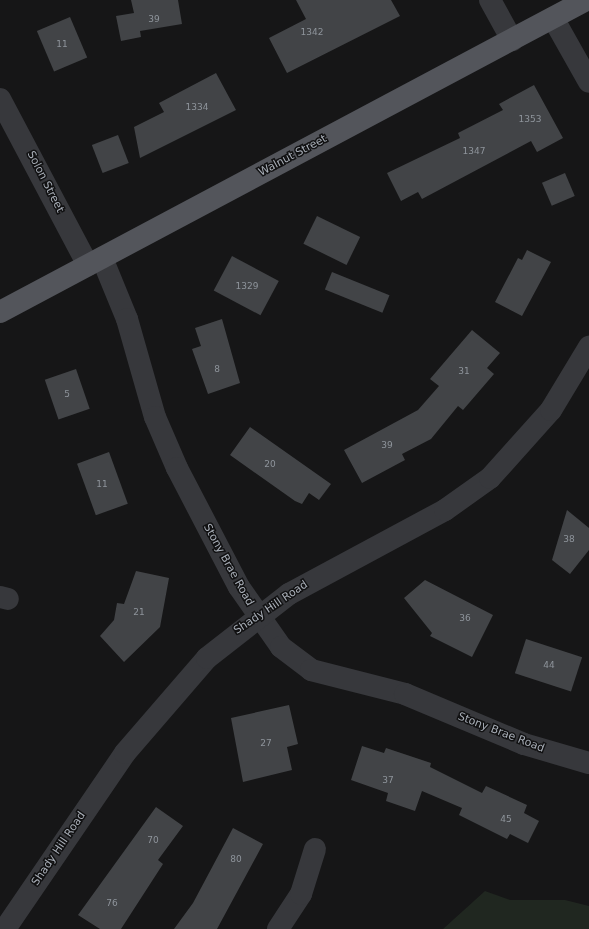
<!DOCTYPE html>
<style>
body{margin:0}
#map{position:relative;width:589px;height:929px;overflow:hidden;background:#161617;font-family:"DejaVu Sans",sans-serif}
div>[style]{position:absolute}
.green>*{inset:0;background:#202720}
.building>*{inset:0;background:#424447;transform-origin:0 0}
.minor>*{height:22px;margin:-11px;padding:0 11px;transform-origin:11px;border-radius:11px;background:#37383c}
.major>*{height:22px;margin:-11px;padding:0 11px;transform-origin:11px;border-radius:11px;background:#53555b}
span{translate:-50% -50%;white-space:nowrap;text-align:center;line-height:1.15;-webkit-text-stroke:3px #111112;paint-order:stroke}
.number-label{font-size:9px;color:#8e949b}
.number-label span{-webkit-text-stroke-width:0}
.street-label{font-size:11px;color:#a8aeb7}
</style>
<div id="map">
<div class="green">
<i style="clip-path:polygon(485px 891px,510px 900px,565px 900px,589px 906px,589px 929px,443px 929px)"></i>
</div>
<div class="building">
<i style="clip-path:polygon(131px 0,178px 0,182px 24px,140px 31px,141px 37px,121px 41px,116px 16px,134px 13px)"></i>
<i style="clip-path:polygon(296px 0,391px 0,400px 16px,287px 73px,269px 38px,306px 19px)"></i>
<i style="left:70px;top:17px;width:44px;height:36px;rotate:67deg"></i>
<i style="clip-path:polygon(216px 73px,236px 110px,140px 158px,134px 127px,164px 112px,159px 103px)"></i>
<i style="clip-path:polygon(534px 85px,563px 138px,537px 152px,531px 141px,422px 199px,418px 192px,401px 201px,387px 173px,460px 138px,458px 133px,503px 110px,499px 104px)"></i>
<i style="left:118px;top:135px;width:30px;height:28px;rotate:69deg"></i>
<i style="left:565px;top:173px;width:25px;height:25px;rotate:67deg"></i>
<i style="left:317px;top:216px;width:48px;height:31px;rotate:26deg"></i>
<i style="clip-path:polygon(527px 250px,551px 262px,522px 316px,495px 302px,518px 258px,522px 260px)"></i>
<i style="left:232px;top:256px;width:53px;height:39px;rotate:28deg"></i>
<i style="left:332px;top:272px;width:62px;height:19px;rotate:22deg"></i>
<i style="clip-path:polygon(222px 319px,240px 383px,208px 394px,192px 349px,201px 346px,195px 328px)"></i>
<i style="clip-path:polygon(472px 330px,500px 353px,487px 368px,494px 374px,463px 410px,458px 406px,431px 439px,402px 454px,405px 460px,362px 483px,344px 450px,418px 410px,439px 386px,430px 379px)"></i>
<i style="left:76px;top:369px;width:42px;height:33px;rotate:71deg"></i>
<i style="clip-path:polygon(250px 427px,331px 484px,319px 500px,309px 493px,302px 504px,295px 501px,230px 455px)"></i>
<i style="left:109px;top:452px;width:55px;height:34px;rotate:70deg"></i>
<i style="clip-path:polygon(567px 510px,589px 528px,589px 550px,570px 574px,552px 560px)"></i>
<i style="clip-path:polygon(136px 571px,169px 578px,160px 627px,124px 662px,100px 636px,114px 620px,117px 603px,124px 604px)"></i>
<i style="clip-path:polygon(425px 580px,493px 615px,472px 657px,430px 636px,432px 633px,404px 598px)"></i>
<i style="left:526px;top:639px;width:59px;height:36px;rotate:18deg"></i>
<i style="clip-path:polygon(289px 705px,298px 744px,287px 747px,292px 770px,243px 782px,231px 718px)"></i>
<i style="clip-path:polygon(362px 746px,384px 753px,386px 748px,431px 763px,430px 767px,482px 793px,486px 786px,527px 805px,524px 813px,539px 821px,528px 843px,510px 834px,507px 839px,459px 815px,462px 808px,422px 791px,415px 811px,386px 801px,388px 793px,351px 780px)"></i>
<i style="clip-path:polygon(156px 807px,183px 826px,158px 860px,163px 864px,121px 929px,100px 929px,78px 915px)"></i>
<i style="clip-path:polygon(233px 828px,263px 844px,217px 929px,174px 929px,193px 903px)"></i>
</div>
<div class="minor">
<i style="left:490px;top:0;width:46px;rotate:61.2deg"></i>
<i style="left:553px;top:18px;width:73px;rotate:60.6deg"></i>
<i style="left:0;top:99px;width:188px;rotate:62.1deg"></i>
<i style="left:102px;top:258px;width:66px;rotate:67.7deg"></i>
<i style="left:127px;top:319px;width:102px;rotate:74.1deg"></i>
<i style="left:155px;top:417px;width:56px;rotate:66.7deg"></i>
<i style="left:177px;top:468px;width:134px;rotate:62.5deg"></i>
<i style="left:239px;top:587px;width:73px;rotate:55deg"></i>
<i style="left:281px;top:647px;width:38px;rotate:37deg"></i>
<i style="left:311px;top:670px;width:97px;rotate:14.3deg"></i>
<i style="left:405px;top:694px;width:129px;rotate:22.8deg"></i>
<i style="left:524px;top:744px;width:68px;rotate:16.3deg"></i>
<i style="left:0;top:597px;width:8px;rotate:14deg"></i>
<i style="left:5px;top:929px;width:213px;rotate:-55.7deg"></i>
<i style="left:125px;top:753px;width:125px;rotate:-49.2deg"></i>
<i style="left:207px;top:658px;width:104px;rotate:-38deg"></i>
<i style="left:289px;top:594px;width:177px;rotate:-28.3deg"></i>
<i style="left:445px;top:510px;width:55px;rotate:-35.4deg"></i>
<i style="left:490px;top:478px;width:91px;rotate:-48.1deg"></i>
<i style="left:551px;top:410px;width:74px;rotate:-58.9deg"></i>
<i style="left:278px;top:929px;width:42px;rotate:-56.7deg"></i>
<i style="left:301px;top:894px;width:47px;rotate:-72.7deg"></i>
</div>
<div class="major">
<i style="left:0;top:312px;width:664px;rotate:-28.03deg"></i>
</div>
<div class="number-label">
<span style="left:154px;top:19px">39</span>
<span style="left:312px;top:32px">1342</span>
<span style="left:62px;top:44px">11</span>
<span style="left:197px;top:107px">1334</span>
<span style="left:530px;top:119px">1353</span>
<span style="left:474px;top:151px">1347</span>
<span style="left:247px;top:286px">1329</span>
<span style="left:217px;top:369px">8</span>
<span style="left:464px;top:371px">31</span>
<span style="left:67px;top:394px">5</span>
<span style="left:387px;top:445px">39</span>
<span style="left:270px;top:464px">20</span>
<span style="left:102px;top:484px">11</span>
<span style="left:569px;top:539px">38</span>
<span style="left:139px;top:612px">21</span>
<span style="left:465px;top:618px">36</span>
<span style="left:549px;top:665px">44</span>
<span style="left:266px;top:743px">27</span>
<span style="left:388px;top:780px">37</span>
<span style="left:506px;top:819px">45</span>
<span style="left:153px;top:840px">70</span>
<span style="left:236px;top:859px">80</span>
<span style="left:112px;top:903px">76</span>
</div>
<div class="street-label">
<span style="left:293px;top:156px;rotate:-28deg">Walnut Street</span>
<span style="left:45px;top:182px;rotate:63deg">Solon Street</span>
<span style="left:228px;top:565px;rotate:61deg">Stony Brae Road</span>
<span style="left:271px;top:608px;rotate:-34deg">Shady Hill Road</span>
<span style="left:501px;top:733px;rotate:21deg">Stony Brae Road</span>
<span style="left:59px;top:849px;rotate:-56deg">Shady Hill Road</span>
</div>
</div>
